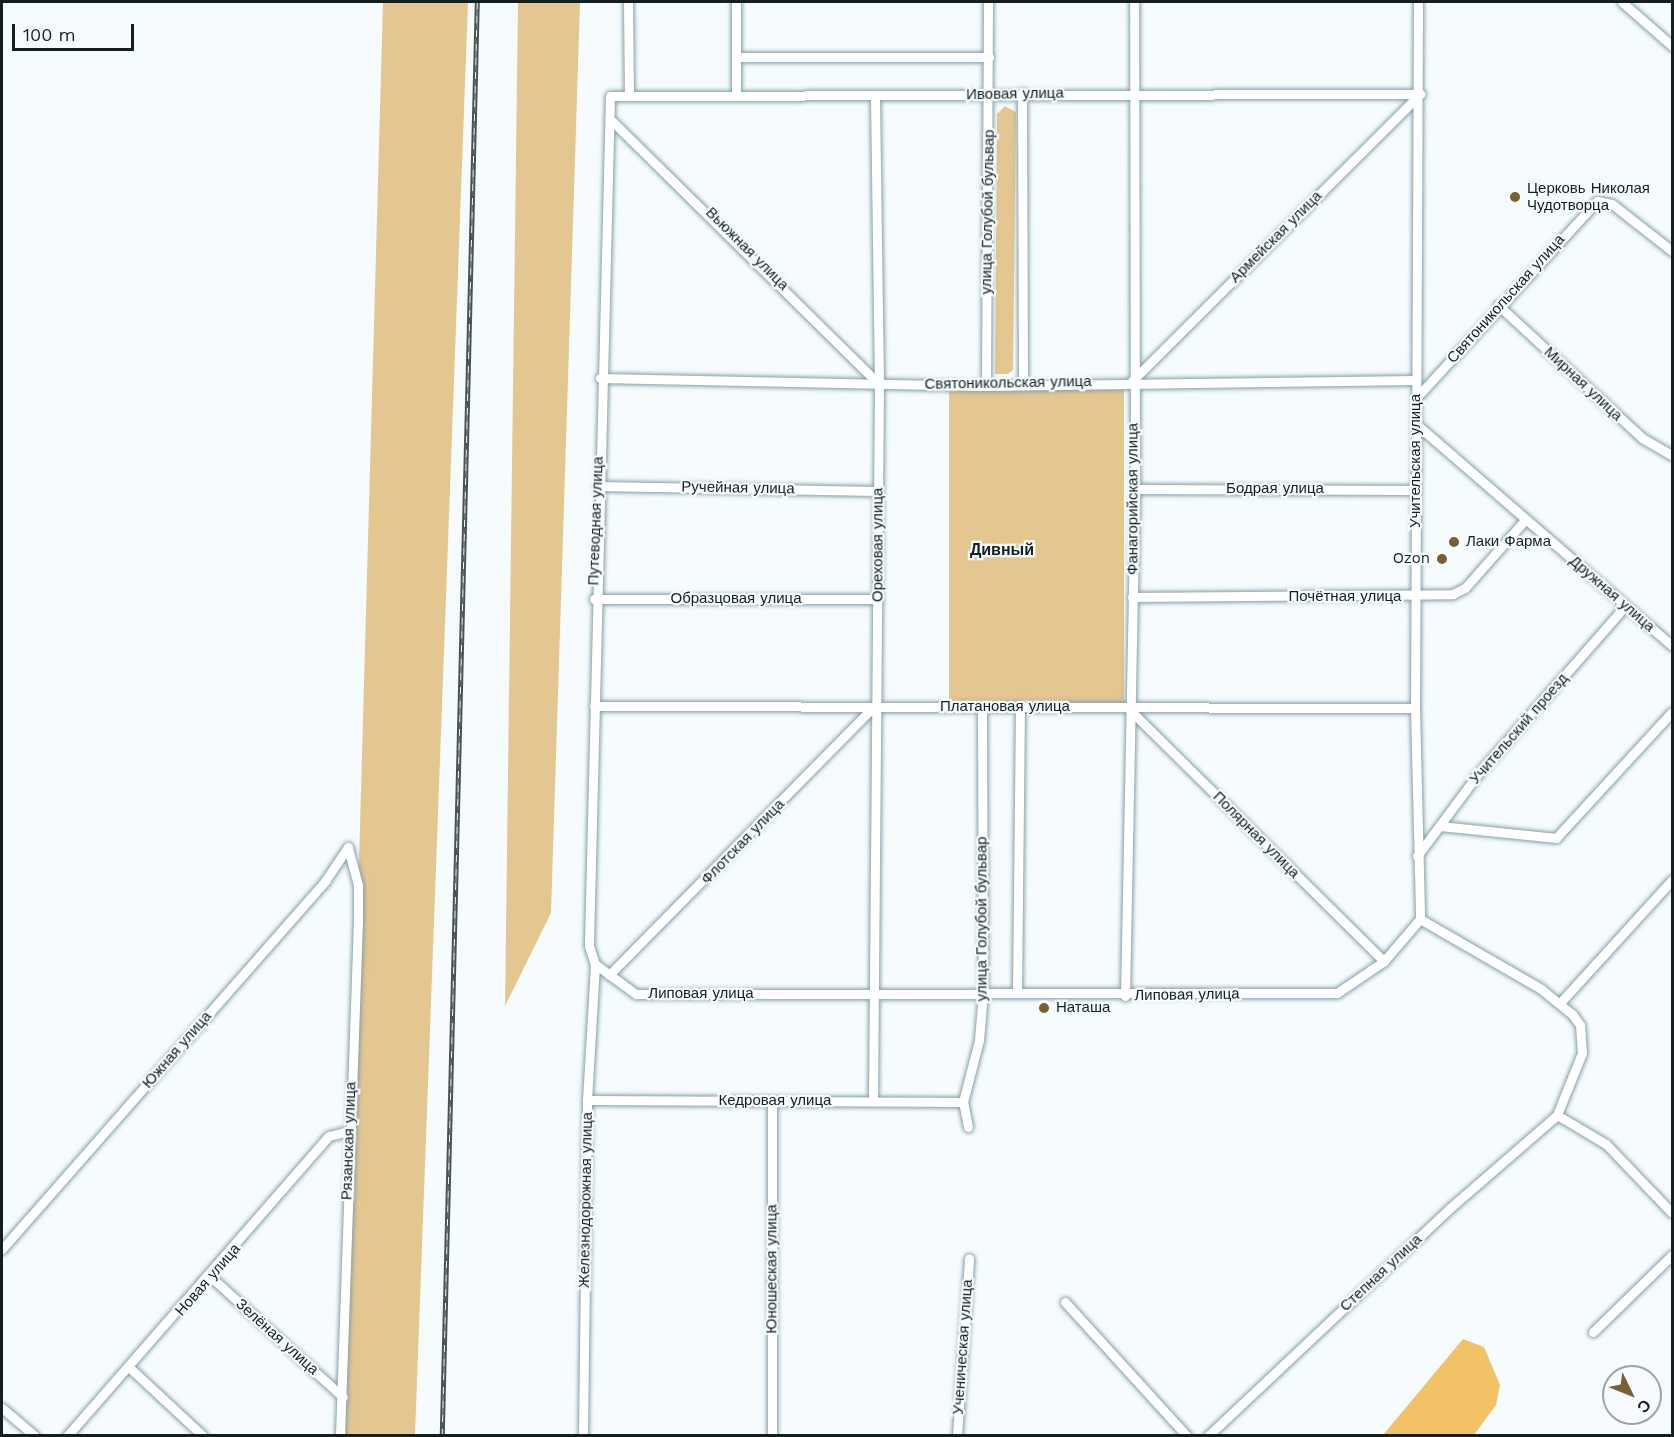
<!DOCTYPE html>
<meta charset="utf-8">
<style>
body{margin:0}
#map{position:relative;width:1674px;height:1437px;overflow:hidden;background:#f6fcfe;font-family:"Work Sans",sans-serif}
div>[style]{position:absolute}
.green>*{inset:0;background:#e4c690;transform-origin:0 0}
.water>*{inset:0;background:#f2c267}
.roads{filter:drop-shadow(0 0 2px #85a0a9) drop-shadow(0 0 2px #85a0a9)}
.street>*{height:9px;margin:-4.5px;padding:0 4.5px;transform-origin:4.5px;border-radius:4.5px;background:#fff}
.rail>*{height:4.5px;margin-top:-2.25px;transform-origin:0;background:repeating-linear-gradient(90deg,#f6fcfe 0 7px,#495355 0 14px);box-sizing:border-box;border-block:2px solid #495355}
.dots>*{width:16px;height:16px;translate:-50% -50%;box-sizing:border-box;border:3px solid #f6fcfe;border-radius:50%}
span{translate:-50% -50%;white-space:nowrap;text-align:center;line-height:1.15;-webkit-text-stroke:4.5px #f6fcfe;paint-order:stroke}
.street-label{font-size:15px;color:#141f22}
.poi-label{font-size:15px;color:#141f22}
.left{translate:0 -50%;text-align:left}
.right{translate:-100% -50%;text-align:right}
.neighbourhood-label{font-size:16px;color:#141f22;font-weight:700}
.frame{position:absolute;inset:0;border:3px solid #141f22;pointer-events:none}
.north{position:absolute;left:1602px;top:1365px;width:60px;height:60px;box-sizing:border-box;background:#f6fcfe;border:2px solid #9ca4a6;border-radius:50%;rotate:133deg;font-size:16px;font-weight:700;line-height:24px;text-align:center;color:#141f22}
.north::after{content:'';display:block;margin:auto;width:21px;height:27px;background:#786031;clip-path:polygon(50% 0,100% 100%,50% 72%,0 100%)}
.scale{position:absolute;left:12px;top:24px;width:122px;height:27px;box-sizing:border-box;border:3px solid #141f22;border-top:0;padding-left:8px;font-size:18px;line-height:21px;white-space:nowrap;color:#141f22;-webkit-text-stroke:4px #f6fcfe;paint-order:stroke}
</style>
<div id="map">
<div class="green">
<i style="clip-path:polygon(383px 2px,468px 2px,415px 1435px,343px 1436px)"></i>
<i style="clip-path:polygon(518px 2px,580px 2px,551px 913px,505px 1006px)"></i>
<i style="clip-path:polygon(1005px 106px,1016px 112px,1013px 370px,1008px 374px,995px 374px,997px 114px)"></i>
<i style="left:949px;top:390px;width:175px;height:314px"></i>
</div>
<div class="water">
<i style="clip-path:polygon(1463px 1339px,1484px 1347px,1500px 1385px,1496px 1405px,1474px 1435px,1383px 1435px)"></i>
</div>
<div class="roads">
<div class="street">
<i style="left:628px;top:2px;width:94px;rotate:89.4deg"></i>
<i style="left:736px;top:2px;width:94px;rotate:90deg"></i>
<i style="left:1418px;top:2px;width:706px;rotate:90.24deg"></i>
<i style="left:1415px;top:708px;width:211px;rotate:88.6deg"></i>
<i style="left:1622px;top:2px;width:67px;rotate:41.3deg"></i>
<i style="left:736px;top:57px;width:253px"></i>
<i style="left:1022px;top:93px;width:292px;rotate:89.8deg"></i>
<i style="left:1420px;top:94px;width:810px;rotate:179.86deg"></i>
<i style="left:610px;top:96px;width:850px;rotate:91.42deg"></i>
<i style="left:589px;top:946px;width:19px;rotate:72deg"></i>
<i style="left:595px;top:964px;width:51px;rotate:36.2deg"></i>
<i style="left:636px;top:994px;width:701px;rotate:-0.08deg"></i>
<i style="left:1337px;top:993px;width:57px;rotate:-34.2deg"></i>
<i style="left:1384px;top:961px;width:55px;rotate:-49.4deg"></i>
<i style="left:610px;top:119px;width:378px;rotate:44.6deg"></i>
<i style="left:1498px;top:305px;width:196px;rotate:42.7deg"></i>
<i style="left:1642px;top:438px;width:34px;rotate:30deg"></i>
<i style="left:600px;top:378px;width:386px;rotate:1.2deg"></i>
<i style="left:986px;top:386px;width:430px;rotate:-0.8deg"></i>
<i style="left:1132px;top:381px;width:407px;rotate:-44.9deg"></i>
<i style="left:986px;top:386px;width:384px;rotate:-89.7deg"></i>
<i style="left:1416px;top:398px;width:268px;rotate:-47.4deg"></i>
<i style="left:1597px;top:201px;width:15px;rotate:11deg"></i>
<i style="left:1612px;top:204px;width:76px;rotate:38.1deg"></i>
<i style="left:1416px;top:424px;width:339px;rotate:40.9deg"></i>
<i style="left:598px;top:486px;width:280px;rotate:1deg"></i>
<i style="left:1135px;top:489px;width:281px;rotate:0.2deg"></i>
<i style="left:1132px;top:597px;width:321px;rotate:-0.5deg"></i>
<i style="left:1453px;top:594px;width:13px;rotate:-27deg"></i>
<i style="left:1465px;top:588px;width:91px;rotate:-48.6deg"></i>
<i style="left:594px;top:599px;width:284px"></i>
<i style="left:594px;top:706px;width:821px;rotate:0.14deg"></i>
<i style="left:1128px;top:708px;width:360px;rotate:44.7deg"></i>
<i style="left:1440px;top:826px;width:117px;rotate:5.9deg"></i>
<i style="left:1556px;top:838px;width:171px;rotate:-47.4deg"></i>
<i style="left:1417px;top:856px;width:102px;rotate:-53.4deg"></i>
<i style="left:1478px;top:774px;width:223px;rotate:-48.8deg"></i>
<i style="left:1420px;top:919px;width:140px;rotate:30deg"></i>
<i style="left:1541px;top:989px;width:40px;rotate:39deg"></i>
<i style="left:1572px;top:1014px;width:14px;rotate:54deg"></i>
<i style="left:1580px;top:1025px;width:28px;rotate:86deg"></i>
<i style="left:1582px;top:1053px;width:67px;rotate:112deg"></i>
<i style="left:609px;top:975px;width:378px;rotate:-45.4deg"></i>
<i style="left:1017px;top:992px;width:286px;rotate:-89.4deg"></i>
<i style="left:1125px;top:996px;width:507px;rotate:-88.87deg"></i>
<i style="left:1135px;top:489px;width:487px;rotate:-90.1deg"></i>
<i style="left:1560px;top:1003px;width:166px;rotate:-47.7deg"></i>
<i style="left:587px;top:1100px;width:376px;rotate:0.3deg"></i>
<i style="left:873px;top:1101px;width:717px;rotate:-89.52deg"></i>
<i style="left:879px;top:384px;width:286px;rotate:-90.8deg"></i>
<i style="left:772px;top:1102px;width:334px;rotate:90deg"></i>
<i style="left:1557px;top:1115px;width:57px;rotate:30.6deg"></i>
<i style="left:1606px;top:1144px;width:95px;rotate:46.3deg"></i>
<i style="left:968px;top:1127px;width:25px;rotate:-101deg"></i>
<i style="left:963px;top:1102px;width:64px;rotate:-75.5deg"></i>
<i style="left:979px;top:1040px;width:47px;rotate:-85.1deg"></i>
<i style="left:983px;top:993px;width:286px;rotate:-90.2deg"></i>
<i style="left:2px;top:1249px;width:490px;rotate:-48.7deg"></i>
<i style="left:325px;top:881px;width:41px;rotate:-55.9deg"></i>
<i style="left:211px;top:1277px;width:178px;rotate:42.3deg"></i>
<i style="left:1065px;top:1302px;width:181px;rotate:47.7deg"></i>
<i style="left:1593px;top:1332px;width:110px;rotate:-44.3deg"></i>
<i style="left:131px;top:1369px;width:98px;rotate:42.9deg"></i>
<i style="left:2px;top:1408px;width:43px;rotate:40.3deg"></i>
<i style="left:67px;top:1436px;width:398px;rotate:-48.9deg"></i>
<i style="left:329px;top:1136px;width:21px;rotate:-14deg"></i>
<i style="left:340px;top:1436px;width:515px;rotate:-88deg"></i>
<i style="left:358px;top:921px;width:36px;rotate:-90deg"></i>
<i style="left:358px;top:885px;width:39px;rotate:-105deg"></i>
<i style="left:583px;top:1436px;width:336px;rotate:-89.3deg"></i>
<i style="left:587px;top:1100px;width:136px;rotate:-86.6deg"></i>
<i style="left:957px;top:1436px;width:178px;rotate:-86.1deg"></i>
<i style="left:1208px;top:1436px;width:331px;rotate:-43.3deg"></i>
<i style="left:1449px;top:1209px;width:143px;rotate:-41deg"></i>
</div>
</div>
<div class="rail">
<i style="left:442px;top:1436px;width:1434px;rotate:-88.6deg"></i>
</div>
<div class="dots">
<i style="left:1515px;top:197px;background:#786031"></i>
<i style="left:1454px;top:542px;background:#786031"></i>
<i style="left:1442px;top:559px;background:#786031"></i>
<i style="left:1044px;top:1008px;background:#786031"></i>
</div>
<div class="street-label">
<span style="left:1015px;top:94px;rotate:-1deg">Ивовая улица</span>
<span style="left:988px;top:212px;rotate:-89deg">улица Голубой бульвар</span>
<span style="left:1276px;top:237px;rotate:-45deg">Армейская улица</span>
<span style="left:747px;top:249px;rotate:45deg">Вьюжная улица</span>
<span style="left:1506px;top:299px;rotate:-48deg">Святоникольская улица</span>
<span style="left:1008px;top:383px;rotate:-1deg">Святоникольская улица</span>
<span style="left:1583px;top:384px;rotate:43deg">Мирная улица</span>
<span style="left:1416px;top:461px;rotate:-90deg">Учительская улица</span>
<span style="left:738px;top:488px;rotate:1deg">Ручейная улица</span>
<span style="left:1275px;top:489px">Бодрая улица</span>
<span style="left:1133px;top:499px;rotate:-90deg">Фанагорийская улица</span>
<span style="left:596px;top:521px;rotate:-88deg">Путеводная улица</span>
<span style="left:878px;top:545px;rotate:-90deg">Ореховая улица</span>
<span style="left:1612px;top:594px;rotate:41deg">Дружная улица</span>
<span style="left:1345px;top:597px">Почётная улица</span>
<span style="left:736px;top:599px">Образцовая улица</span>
<span style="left:1005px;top:707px">Платановая улица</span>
<span style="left:1519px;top:729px;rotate:-49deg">Учительский проезд</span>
<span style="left:1256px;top:835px;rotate:45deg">Полярная улица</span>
<span style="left:743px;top:842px;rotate:-46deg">Флотская улица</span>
<span style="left:982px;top:919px;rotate:-90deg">улица Голубой бульвар</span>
<span style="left:701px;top:994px">Липовая улица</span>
<span style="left:1187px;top:995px;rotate:-1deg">Липовая улица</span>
<span style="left:177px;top:1050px;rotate:-49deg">Южная улица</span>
<span style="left:775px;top:1101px">Кедровая улица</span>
<span style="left:349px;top:1141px;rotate:-88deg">Рязанская улица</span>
<span style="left:586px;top:1200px;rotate:-89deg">Железнодорожная улица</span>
<span style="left:772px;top:1269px;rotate:-90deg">Юношеская улица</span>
<span style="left:1381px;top:1273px;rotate:-43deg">Степная улица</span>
<span style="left:208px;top:1280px;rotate:-49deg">Новая улица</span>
<span style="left:277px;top:1337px;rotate:42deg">Зелёная улица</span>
<span style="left:963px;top:1347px;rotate:-86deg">Ученическая улица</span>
</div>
<div class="poi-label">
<span class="left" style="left:1527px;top:197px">Церковь Николая<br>Чудотворца</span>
<span class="left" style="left:1466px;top:542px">Лаки Фарма</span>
<span class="right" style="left:1430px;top:559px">Ozon</span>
<span class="left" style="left:1056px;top:1008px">Наташа</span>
</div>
<div class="neighbourhood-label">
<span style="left:1002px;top:550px">Дивный</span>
</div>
<div class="frame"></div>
<div class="north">С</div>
<div class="scale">100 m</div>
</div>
